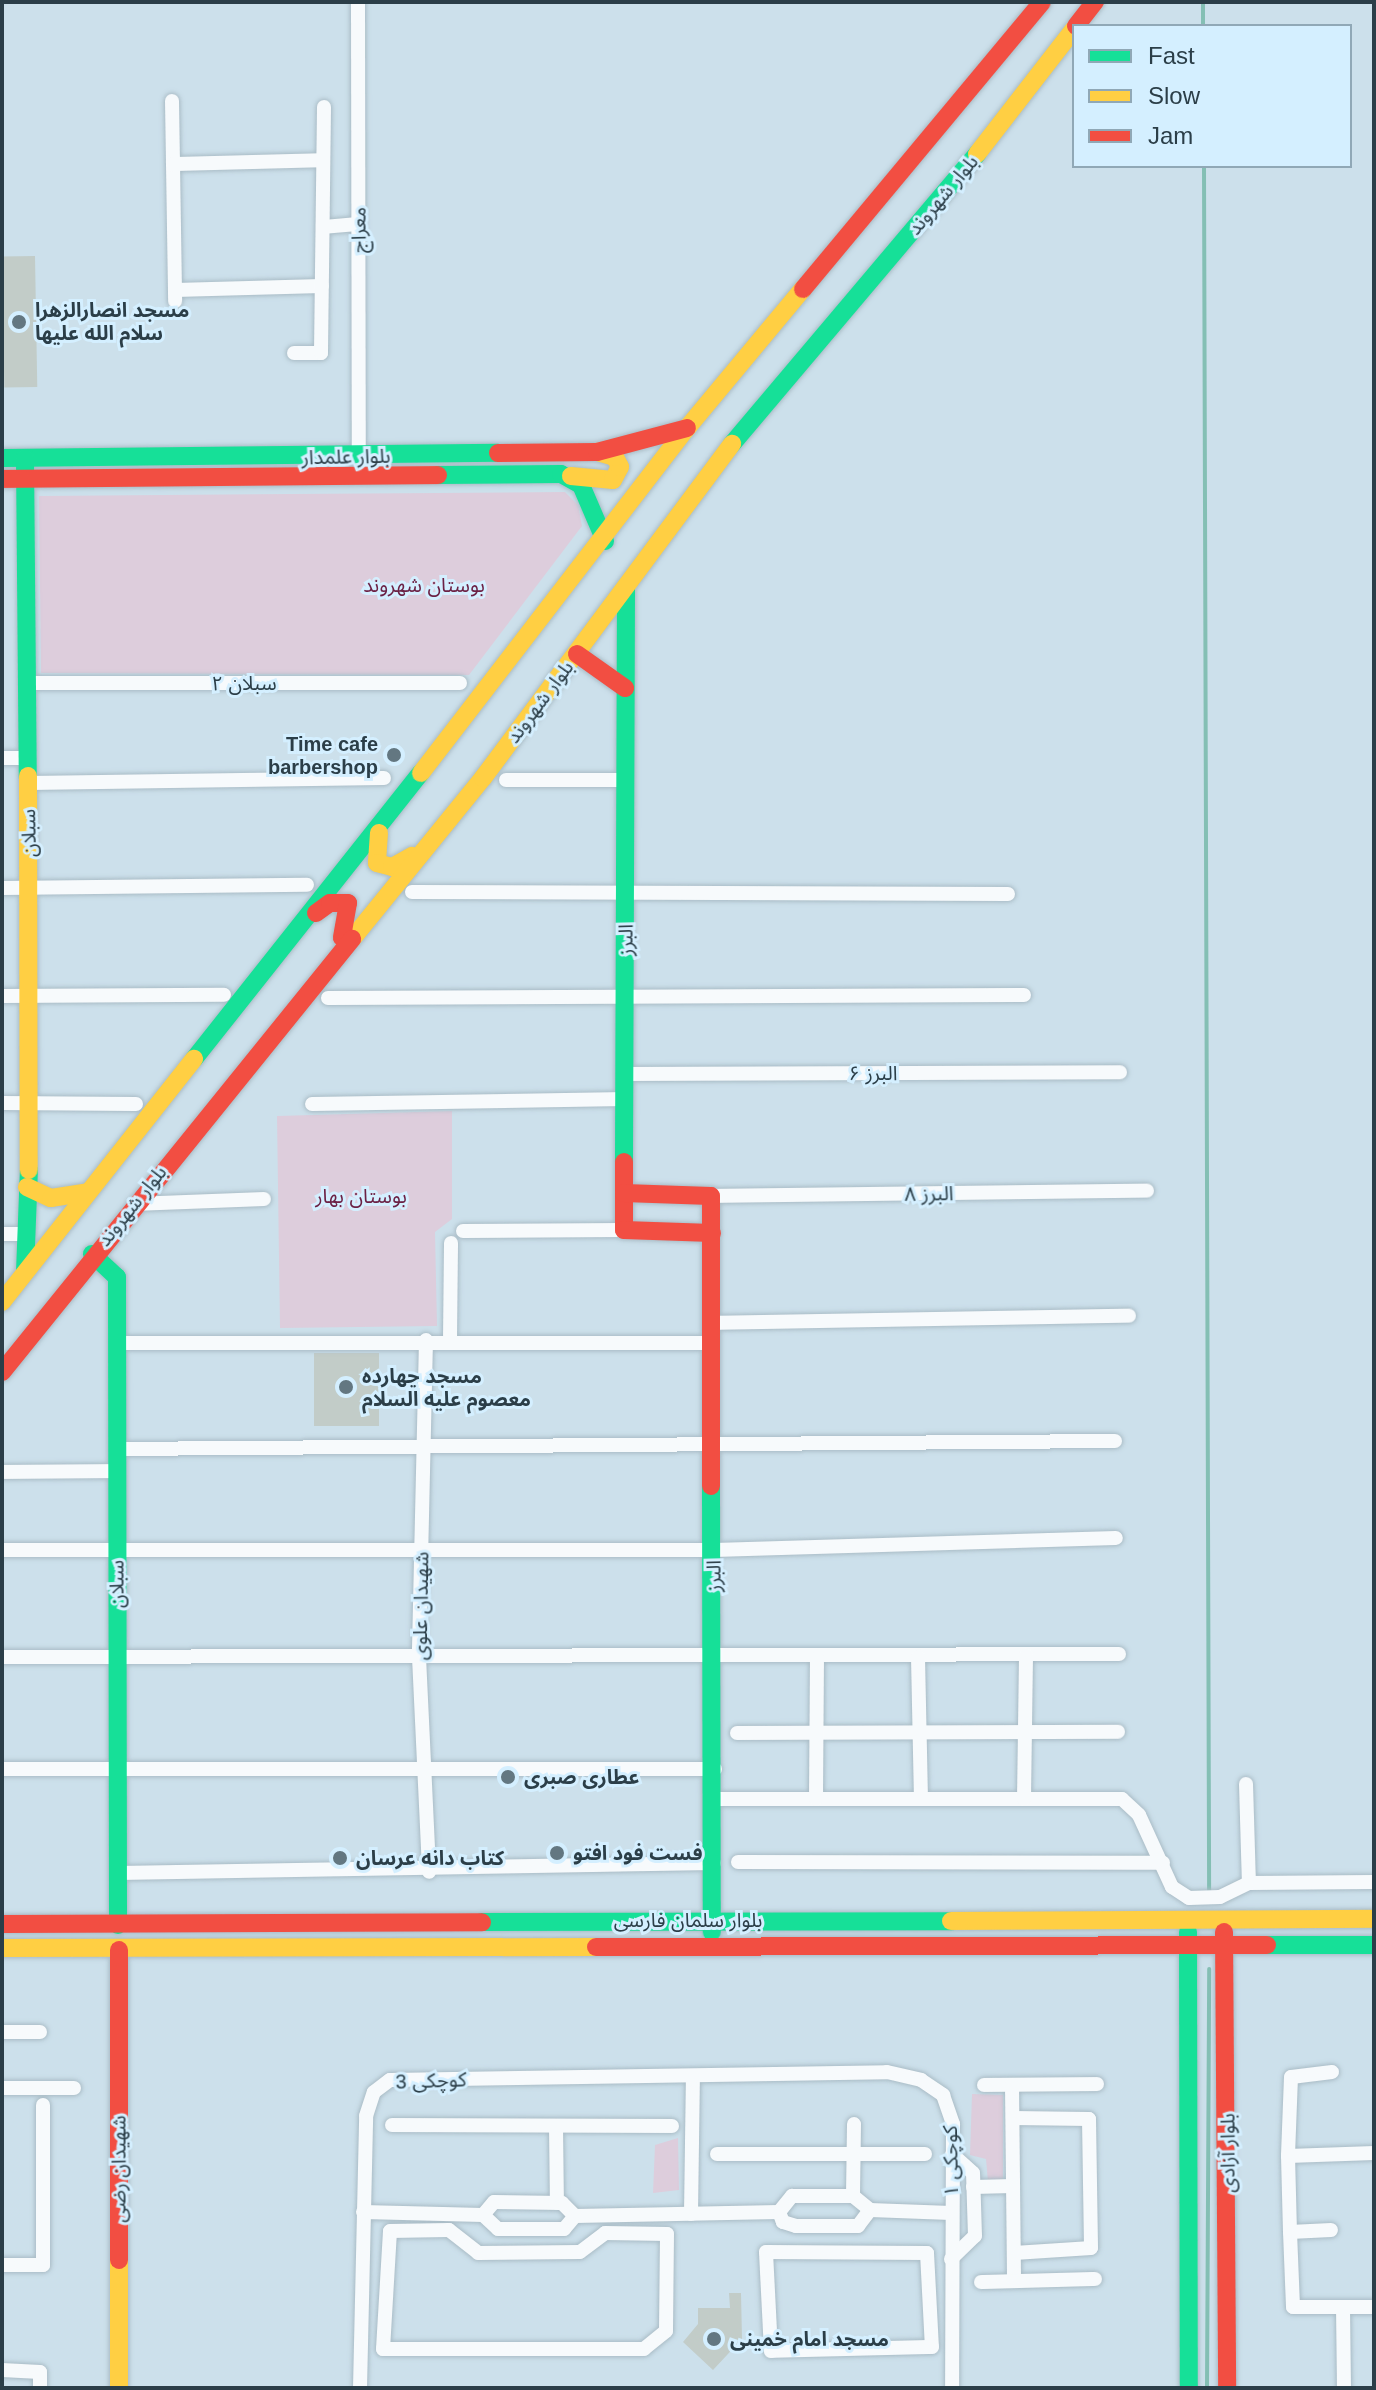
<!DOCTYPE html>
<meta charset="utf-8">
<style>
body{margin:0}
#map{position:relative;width:1376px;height:2390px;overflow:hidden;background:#cce0eb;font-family:Helvetica,"Noto Sans Arabic",sans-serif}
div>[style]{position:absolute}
.green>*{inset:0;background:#ddcddc}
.stream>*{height:4px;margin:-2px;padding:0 2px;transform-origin:2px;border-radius:2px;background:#84bfb4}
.building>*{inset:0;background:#c2ccc8;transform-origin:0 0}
.roads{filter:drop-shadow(0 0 2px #aabcc6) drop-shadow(0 0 2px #aabcc6)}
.street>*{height:14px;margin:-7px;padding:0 7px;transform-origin:7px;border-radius:7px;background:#f7fafc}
.fast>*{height:18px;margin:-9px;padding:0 9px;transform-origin:9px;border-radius:9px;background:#16e098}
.slow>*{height:18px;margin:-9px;padding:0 9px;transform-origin:9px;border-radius:9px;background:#ffcf43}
.jam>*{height:18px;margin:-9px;padding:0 9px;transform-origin:9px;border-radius:9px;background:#f24e42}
.dots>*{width:22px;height:22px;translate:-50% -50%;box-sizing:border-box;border:4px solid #d4efff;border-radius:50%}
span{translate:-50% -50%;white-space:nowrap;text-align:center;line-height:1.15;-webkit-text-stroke:6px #d4efff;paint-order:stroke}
.street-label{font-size:20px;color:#2b3e48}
.poi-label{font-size:20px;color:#2b3e48;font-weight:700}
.left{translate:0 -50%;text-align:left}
.right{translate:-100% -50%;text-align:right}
.park-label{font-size:20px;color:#6b2145}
.frame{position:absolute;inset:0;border:4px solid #2b3e48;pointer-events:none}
.legend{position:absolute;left:1072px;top:24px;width:280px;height:144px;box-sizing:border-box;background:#d4efff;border:2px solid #90a8b6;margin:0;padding:10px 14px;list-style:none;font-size:24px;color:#2b3e48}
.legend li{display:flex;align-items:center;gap:16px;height:40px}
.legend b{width:40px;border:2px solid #90a8b6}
</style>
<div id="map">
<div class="green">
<i style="clip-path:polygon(565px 492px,578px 505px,582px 526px,469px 675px,41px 673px,39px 496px)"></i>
<i style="clip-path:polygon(452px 1111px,452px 1219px,435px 1232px,437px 1326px,280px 1328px,277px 1116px)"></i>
<i style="clip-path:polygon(972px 2094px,1003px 2095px,1003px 2182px,988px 2182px,986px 2159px,970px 2155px)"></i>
<i style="clip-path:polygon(678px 2138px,679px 2190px,653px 2193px,655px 2145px)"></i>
</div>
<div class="stream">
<i style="left:1203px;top:2px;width:24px;rotate:90deg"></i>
<i style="left:1204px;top:166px;width:1728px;rotate:89.83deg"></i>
<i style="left:1207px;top:2388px;width:419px;rotate:-89.7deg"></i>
</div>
<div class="building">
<i style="left:35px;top:256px;width:131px;height:33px;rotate:89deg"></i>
<i style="left:314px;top:1353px;width:65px;height:73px"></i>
<i style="clip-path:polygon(729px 2293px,741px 2293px,742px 2339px,713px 2370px,683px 2342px,698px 2324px,698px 2308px,730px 2308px)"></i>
</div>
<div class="roads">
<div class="street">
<i style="left:358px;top:2px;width:455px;rotate:89.9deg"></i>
<i style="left:172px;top:101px;width:200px;rotate:89.1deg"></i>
<i style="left:173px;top:164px;width:150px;rotate:-1.5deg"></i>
<i style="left:323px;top:227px;width:36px;rotate:-5deg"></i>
<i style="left:175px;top:290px;width:147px;rotate:-1.6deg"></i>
<i style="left:294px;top:353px;width:27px"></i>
<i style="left:321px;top:353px;width:246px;rotate:-89.3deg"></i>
<i style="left:28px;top:683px;width:432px"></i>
<i style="left:2px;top:758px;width:27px"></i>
<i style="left:506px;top:780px;width:117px"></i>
<i style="left:29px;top:783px;width:355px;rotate:-0.8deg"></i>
<i style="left:2px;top:888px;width:305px;rotate:-0.6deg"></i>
<i style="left:412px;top:892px;width:596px;rotate:0.19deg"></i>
<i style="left:2px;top:996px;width:222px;rotate:-0.3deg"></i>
<i style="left:328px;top:998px;width:696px;rotate:-0.25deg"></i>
<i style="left:626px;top:1074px;width:494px;rotate:-0.2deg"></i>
<i style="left:2px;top:1103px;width:134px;rotate:0.4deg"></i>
<i style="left:312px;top:1104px;width:314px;rotate:-0.9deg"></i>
<i style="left:711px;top:1196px;width:436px;rotate:-0.7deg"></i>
<i style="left:134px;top:1204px;width:130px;rotate:-2.2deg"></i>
<i style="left:463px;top:1231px;width:161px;rotate:-0.4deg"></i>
<i style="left:2px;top:1234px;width:24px"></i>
<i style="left:712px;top:1323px;width:417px;rotate:-1deg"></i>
<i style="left:426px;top:1340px;width:317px;rotate:91.3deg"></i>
<i style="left:419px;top:1657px;width:215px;rotate:87.3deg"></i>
<i style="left:450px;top:1340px;width:97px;rotate:-89.4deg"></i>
<i style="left:117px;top:1343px;width:596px"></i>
<i style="left:117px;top:1449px;width:998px;rotate:-0.46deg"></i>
<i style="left:2px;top:1472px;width:115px;rotate:-0.5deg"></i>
<i style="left:2px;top:1550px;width:712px"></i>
<i style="left:714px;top:1550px;width:402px;rotate:-1.7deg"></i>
<i style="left:2px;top:1657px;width:1117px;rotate:-0.15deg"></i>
<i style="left:918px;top:1657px;width:142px;rotate:88.8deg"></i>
<i style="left:737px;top:1733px;width:381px;rotate:-0.2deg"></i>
<i style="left:2px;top:1769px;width:713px"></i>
<i style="left:1246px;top:1784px;width:99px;rotate:88.3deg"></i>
<i style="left:1249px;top:1883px;width:125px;rotate:-0.5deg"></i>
<i style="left:715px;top:1799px;width:407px"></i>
<i style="left:1122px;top:1799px;width:23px;rotate:43deg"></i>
<i style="left:1139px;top:1815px;width:79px;rotate:65.4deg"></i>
<i style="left:1172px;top:1887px;width:20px;rotate:33deg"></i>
<i style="left:1189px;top:1898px;width:31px;rotate:-2deg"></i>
<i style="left:1220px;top:1897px;width:32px;rotate:-26deg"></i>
<i style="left:816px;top:1799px;width:141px;rotate:-89.6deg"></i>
<i style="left:1024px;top:1799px;width:144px;rotate:-89.2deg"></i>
<i style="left:738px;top:1862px;width:425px;rotate:0.1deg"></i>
<i style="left:118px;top:1873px;width:596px;rotate:-0.96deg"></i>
<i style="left:2px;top:2032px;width:38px"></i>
<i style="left:1332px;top:2072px;width:41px;rotate:173deg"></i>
<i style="left:1291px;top:2077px;width:79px;rotate:92.2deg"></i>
<i style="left:1288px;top:2156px;width:86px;rotate:-2deg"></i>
<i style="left:984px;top:2085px;width:113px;rotate:-0.5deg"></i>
<i style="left:1012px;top:2085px;width:196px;rotate:89.4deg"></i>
<i style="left:2px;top:2088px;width:72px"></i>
<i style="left:1013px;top:2118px;width:76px;rotate:0.8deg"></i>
<i style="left:1089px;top:2119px;width:129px;rotate:89.1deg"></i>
<i style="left:1091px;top:2248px;width:77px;rotate:176.3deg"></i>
<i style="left:392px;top:2125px;width:280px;rotate:0.2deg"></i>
<i style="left:556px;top:2126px;width:77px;rotate:89.3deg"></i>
<i style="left:717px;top:2154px;width:208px"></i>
<i style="left:1288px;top:2156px;width:76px;rotate:88.5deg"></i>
<i style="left:1290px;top:2232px;width:41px;rotate:-2.8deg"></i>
<i style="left:973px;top:2187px;width:40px;rotate:-1.4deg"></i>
<i style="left:792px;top:2196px;width:61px"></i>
<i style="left:853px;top:2196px;width:22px;rotate:39deg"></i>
<i style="left:870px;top:2210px;width:20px;rotate:127deg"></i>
<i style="left:858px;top:2226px;width:62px;rotate:180deg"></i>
<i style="left:796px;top:2226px;width:14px;rotate:-163deg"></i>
<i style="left:783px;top:2222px;width:11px;rotate:-112deg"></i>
<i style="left:779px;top:2212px;width:21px;rotate:-51deg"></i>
<i style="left:853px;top:2196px;width:72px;rotate:-89.2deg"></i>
<i style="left:494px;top:2202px;width:68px;rotate:0.8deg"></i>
<i style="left:562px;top:2203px;width:18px;rotate:45deg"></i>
<i style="left:575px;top:2216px;width:17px;rotate:130deg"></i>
<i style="left:564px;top:2229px;width:66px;rotate:180deg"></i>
<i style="left:498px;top:2229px;width:21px;rotate:-137deg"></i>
<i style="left:483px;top:2215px;width:17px;rotate:-50deg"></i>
<i style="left:870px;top:2210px;width:81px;rotate:2.1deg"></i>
<i style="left:363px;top:2212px;width:120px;rotate:1.4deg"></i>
<i style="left:691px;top:2214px;width:137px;rotate:-89.2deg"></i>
<i style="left:575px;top:2216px;width:204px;rotate:-1.1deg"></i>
<i style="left:449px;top:2230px;width:37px;rotate:38deg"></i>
<i style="left:478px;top:2253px;width:102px;rotate:-0.6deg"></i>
<i style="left:580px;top:2252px;width:31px;rotate:-37deg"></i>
<i style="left:605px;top:2233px;width:62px;rotate:0.9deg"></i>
<i style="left:667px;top:2234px;width:97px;rotate:90.6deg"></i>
<i style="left:666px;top:2331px;width:28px;rotate:141deg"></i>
<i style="left:644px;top:2349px;width:261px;rotate:180deg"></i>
<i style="left:383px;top:2349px;width:118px;rotate:-86.6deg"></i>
<i style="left:390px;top:2231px;width:59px;rotate:-1deg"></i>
<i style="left:1290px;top:2232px;width:75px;rotate:87.7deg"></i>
<i style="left:1293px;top:2307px;width:81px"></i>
<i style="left:766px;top:2252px;width:161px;rotate:0.4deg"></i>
<i style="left:927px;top:2253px;width:94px;rotate:87deg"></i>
<i style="left:932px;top:2347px;width:161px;rotate:178.6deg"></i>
<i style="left:771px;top:2351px;width:99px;rotate:-92.9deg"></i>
<i style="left:951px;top:2259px;width:33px;rotate:-44deg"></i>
<i style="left:975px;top:2236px;width:63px;rotate:-91.8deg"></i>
<i style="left:973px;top:2173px;width:28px;rotate:-138deg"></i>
<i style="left:2px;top:2265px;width:41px"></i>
<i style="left:43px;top:2265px;width:160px;rotate:-90deg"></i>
<i style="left:981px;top:2282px;width:114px;rotate:-1.5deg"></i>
<i style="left:1343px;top:2307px;width:81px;rotate:89.3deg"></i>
<i style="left:2px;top:2370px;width:38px;rotate:3deg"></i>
<i style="left:40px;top:2372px;width:16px;rotate:90deg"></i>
<i style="left:360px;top:2388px;width:272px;rotate:-88.7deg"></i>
<i style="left:366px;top:2116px;width:25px;rotate:-72deg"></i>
<i style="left:374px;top:2092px;width:20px;rotate:-37deg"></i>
<i style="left:390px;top:2080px;width:497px;rotate:-0.9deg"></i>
<i style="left:887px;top:2072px;width:35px;rotate:13deg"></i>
<i style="left:921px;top:2080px;width:27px;rotate:34deg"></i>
<i style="left:943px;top:2095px;width:31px;rotate:71deg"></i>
<i style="left:953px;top:2124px;width:264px;rotate:90.2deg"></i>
</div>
<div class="fast">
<i style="left:732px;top:444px;width:380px;rotate:-49.8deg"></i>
<i style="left:2px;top:458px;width:496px;rotate:-0.6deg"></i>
<i style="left:25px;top:458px;width:318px;rotate:89.5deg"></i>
<i style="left:438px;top:475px;width:123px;rotate:-0.5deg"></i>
<i style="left:561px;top:474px;width:23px;rotate:29deg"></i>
<i style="left:581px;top:485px;width:61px;rotate:66.8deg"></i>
<i style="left:194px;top:1059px;width:365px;rotate:-51.6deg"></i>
<i style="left:624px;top:1162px;width:573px;rotate:-89.8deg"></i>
<i style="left:92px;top:1254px;width:34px;rotate:43deg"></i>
<i style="left:117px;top:1277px;width:648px;rotate:89.91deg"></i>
<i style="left:25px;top:1272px;width:102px;rotate:-87.8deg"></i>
<i style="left:711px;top:1486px;width:446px;rotate:89.9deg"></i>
<i style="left:482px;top:1922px;width:469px;rotate:-0.1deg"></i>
<i style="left:1188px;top:1932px;width:456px;rotate:89.9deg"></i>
<i style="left:1267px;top:1945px;width:107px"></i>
</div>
<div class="slow">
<i style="left:977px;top:154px;width:158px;rotate:-52.2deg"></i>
<i style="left:571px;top:476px;width:42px;rotate:5.4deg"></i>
<i style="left:613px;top:480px;width:15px;rotate:-62deg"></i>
<i style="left:620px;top:467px;width:11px;rotate:-117deg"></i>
<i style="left:615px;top:457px;width:19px;rotate:-164deg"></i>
<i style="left:421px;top:773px;width:436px;rotate:-52.4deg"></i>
<i style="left:687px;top:428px;width:181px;rotate:-50.2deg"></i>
<i style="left:28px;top:776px;width:394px;rotate:89.9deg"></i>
<i style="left:379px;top:833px;width:30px;rotate:94deg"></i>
<i style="left:377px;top:863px;width:16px;rotate:15deg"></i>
<i style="left:392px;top:867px;width:23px;rotate:-29deg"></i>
<i style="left:352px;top:939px;width:208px;rotate:-50.9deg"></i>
<i style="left:483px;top:778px;width:417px;rotate:-53.3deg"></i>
<i style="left:27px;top:1187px;width:26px;rotate:25deg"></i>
<i style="left:51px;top:1198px;width:36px;rotate:-9deg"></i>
<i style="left:2px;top:1302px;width:310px;rotate:-51.7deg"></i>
<i style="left:951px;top:1921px;width:423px;rotate:-0.3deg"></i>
<i style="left:2px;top:1948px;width:594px;rotate:-0.1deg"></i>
<i style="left:119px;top:2260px;width:128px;rotate:90deg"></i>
</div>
<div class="jam">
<i style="left:1076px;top:26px;width:31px;rotate:-52deg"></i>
<i style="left:803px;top:289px;width:373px;rotate:-50.2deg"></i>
<i style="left:498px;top:453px;width:99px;rotate:-0.6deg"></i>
<i style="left:597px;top:452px;width:93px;rotate:-14.9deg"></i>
<i style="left:2px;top:479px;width:436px;rotate:-0.5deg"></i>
<i style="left:577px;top:654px;width:59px;rotate:35.3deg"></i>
<i style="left:316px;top:913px;width:17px;rotate:-36deg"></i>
<i style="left:330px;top:903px;width:18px"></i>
<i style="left:348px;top:903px;width:35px;rotate:100deg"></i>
<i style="left:624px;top:1162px;width:68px;rotate:90deg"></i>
<i style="left:624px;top:1230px;width:88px;rotate:2deg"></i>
<i style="left:624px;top:1193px;width:87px;rotate:2deg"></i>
<i style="left:711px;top:1196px;width:290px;rotate:90deg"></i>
<i style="left:2px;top:1372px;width:557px;rotate:-51.05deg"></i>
<i style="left:2px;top:1924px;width:480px;rotate:-0.2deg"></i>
<i style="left:1224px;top:1932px;width:456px;rotate:89.6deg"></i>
<i style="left:596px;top:1947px;width:671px;rotate:-0.17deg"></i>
<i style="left:119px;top:1950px;width:310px;rotate:90deg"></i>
</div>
</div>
<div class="dots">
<i style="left:19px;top:322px;background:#637781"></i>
<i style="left:394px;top:755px;background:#637781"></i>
<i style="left:346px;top:1387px;background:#637781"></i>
<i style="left:508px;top:1777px;background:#637781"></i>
<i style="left:557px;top:1853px;background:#637781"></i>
<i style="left:340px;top:1858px;background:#637781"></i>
<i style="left:714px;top:2339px;background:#637781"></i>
</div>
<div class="street-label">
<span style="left:943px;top:195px;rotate:-50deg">بلوار شهروند</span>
<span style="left:359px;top:230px;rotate:-90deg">معراج</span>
<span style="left:346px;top:457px;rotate:-1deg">بلوار علمدار</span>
<span style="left:244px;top:683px">سبلان ۲</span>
<span style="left:540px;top:702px;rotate:-53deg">بلوار شهروند</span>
<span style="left:29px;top:833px;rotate:-91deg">سبلان</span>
<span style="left:626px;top:940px;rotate:-90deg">البرز</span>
<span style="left:873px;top:1073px">البرز ۶</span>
<span style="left:929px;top:1194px;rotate:-1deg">البرز ۸</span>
<span style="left:132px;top:1206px;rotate:-51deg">بلوار شهروند</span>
<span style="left:714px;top:1576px;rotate:-90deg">البرز</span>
<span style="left:117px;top:1584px;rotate:-90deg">سبلان</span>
<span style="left:421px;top:1606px;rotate:-89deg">شهیدان علوی</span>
<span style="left:688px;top:1920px">بلوار سلمان فارسی</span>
<span style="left:431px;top:2081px;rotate:-2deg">کوچکی 3</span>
<span style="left:1228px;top:2153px;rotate:-90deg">بلوار آزادی</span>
<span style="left:951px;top:2161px;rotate:-91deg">کوچکی ۱</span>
<span style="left:119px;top:2169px;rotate:-90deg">شهیدان رضی</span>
</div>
<div class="poi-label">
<span class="left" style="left:35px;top:322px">مسجد انصارالزهرا<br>سلام الله علیها</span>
<span class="right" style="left:378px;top:756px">Time cafe<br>barbershop</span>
<span class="left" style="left:362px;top:1388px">مسجد چهارده<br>معصوم علیه السلام</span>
<span class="left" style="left:524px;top:1777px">عطاری صبری</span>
<span class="left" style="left:573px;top:1853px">فست فود افتو</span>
<span class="left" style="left:356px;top:1858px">کتاب دانه عرسان</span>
<span class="left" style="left:730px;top:2339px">مسجد امام خمینی</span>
</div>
<div class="park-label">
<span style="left:424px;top:585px">بوستان شهروند</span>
<span style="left:361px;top:1196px">بوستان بهار</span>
</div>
<div class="frame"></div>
<ul class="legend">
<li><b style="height:10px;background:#16e098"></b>Fast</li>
<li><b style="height:10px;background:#ffcf43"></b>Slow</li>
<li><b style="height:10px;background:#f24e42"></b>Jam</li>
</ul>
</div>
